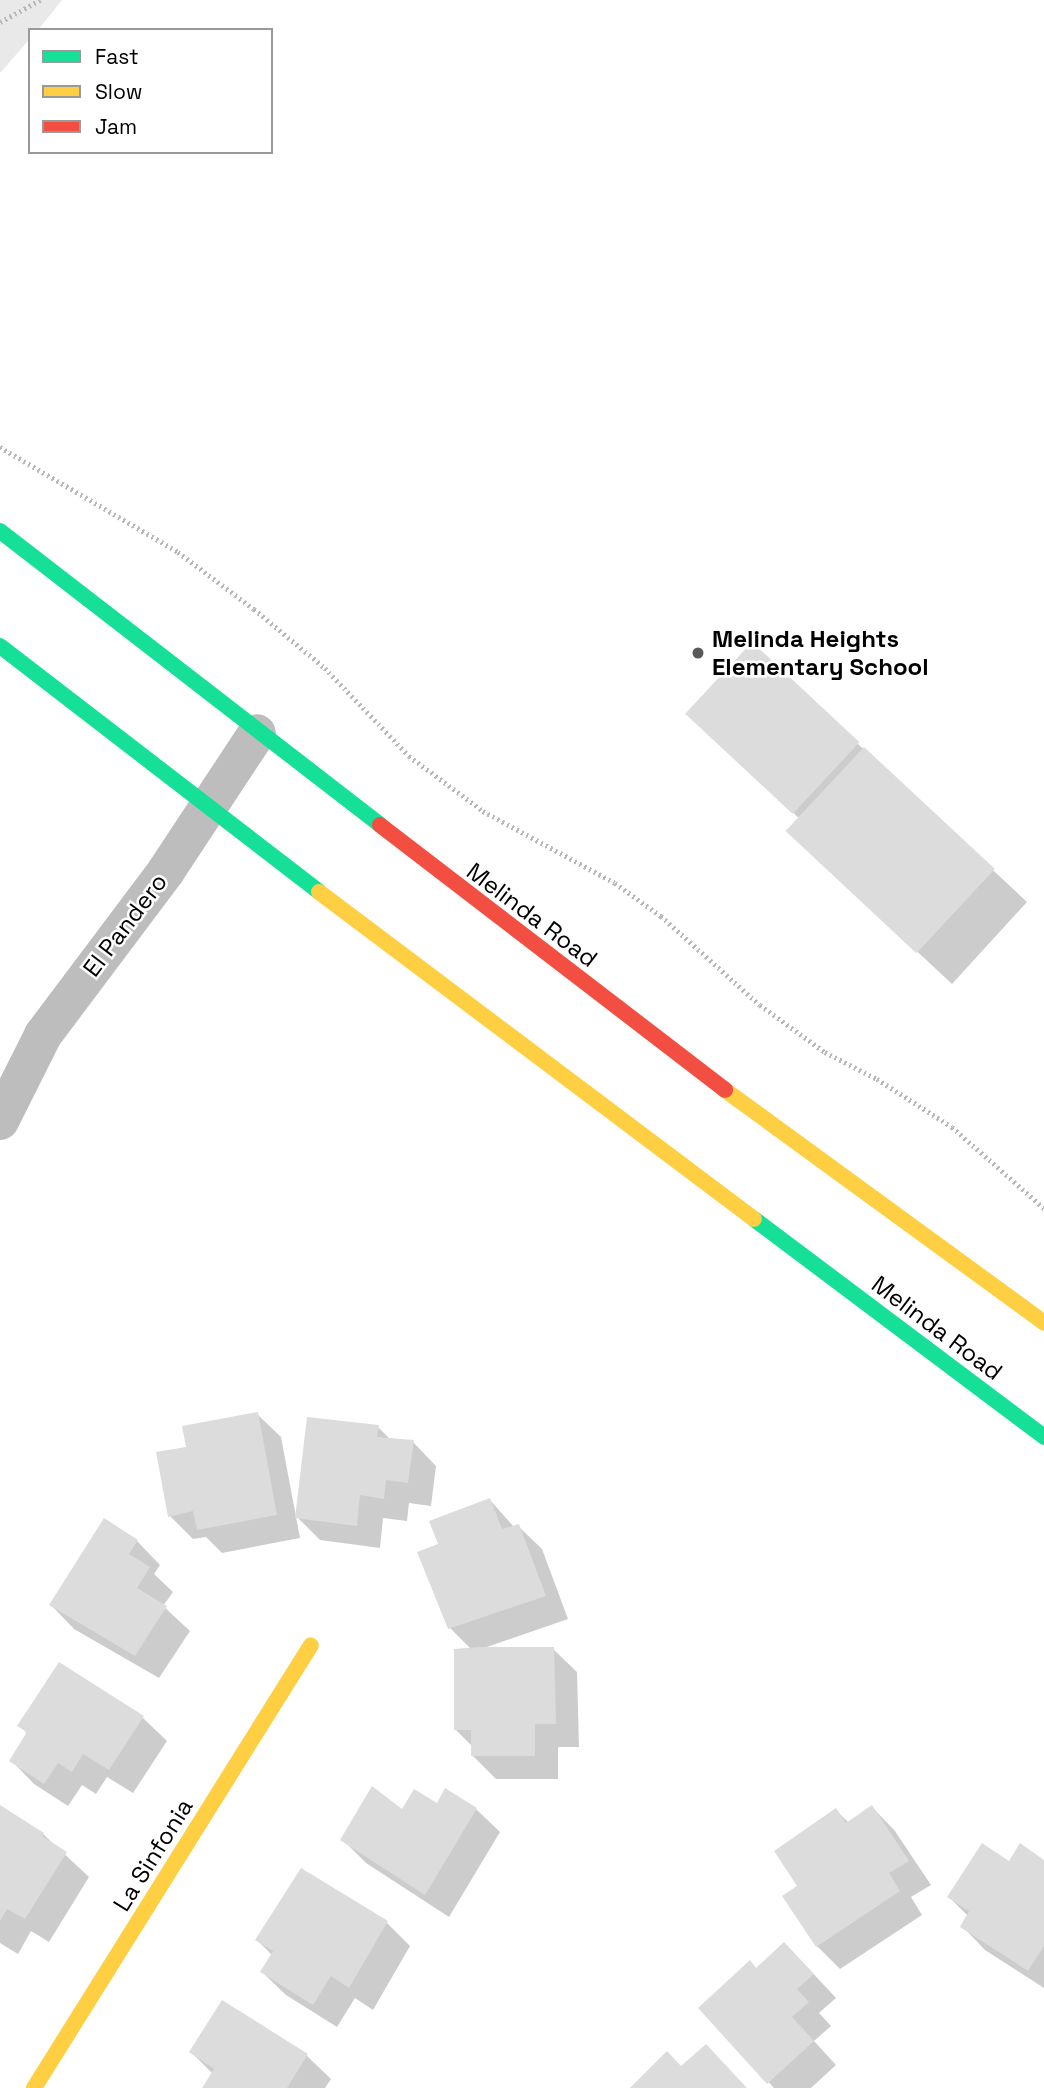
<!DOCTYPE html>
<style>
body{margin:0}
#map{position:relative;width:1044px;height:2088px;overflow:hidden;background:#fff;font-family:"Space Grotesk",sans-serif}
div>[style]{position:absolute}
.green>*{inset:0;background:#e9e9e9}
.shadow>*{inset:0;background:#0003}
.building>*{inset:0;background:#dcdcdc;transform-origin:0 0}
.path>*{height:4.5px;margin-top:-2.25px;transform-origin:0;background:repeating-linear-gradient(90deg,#b8b8b8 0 2px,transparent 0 5.5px)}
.street>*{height:38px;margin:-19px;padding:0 19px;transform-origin:19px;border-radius:19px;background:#bdbdbd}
.fast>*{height:16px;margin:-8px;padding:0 8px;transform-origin:8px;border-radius:8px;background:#16e098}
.slow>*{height:16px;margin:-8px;padding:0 8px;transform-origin:8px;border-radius:8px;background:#ffcf43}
.jam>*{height:16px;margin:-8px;padding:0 8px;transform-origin:8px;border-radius:8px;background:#f24e42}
.dots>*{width:19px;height:19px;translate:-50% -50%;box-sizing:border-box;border:4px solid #fff;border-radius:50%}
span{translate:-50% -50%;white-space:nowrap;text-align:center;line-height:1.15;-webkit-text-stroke:5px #fff;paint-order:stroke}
.poi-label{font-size:24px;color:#000;font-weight:700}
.left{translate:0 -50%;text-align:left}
.street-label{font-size:24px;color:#000}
.legend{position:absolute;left:28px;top:28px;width:245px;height:126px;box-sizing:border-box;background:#fff;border:2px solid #999;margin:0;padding:9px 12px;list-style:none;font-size:21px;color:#000}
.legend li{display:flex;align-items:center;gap:14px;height:35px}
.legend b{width:35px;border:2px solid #999}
</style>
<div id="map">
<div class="green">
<i style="clip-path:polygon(0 0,62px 0,38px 30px,30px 30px,30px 39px,0 73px)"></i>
</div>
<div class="shadow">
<i style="clip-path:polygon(752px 645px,1027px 902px,952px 984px,788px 831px,800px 819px,688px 713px)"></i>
<i style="clip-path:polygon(257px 1414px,281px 1437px,300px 1538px,222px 1553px,206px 1537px,193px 1539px,170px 1516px)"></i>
<i style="clip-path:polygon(378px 1427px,391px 1440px,413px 1442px,436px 1466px,431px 1506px,409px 1503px,407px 1521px,383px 1518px,380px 1548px,320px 1540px,297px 1517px)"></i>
<i style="clip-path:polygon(490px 1500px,514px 1527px,518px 1526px,542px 1549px,568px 1619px,481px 1649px,553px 1649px,577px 1672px,579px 1747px,558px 1747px,558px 1779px,496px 1779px,472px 1755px,472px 1746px,455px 1729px,472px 1650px,450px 1628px,420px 1553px,440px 1545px)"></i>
<i style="clip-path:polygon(137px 1541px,160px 1565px,154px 1574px,173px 1592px,163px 1606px,190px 1631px,159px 1678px,74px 1629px,51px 1605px)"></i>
<i style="clip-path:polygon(60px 1665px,143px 1718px,167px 1741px,133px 1793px,107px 1777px,96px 1794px,82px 1785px,68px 1806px,34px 1784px,11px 1760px,28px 1734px,20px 1726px)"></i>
<i style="clip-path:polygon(437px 1806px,476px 1809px,500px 1832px,449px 1917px,366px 1863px,342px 1839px,403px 1811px)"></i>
<i style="clip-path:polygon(0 1807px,43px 1834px,89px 1877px,49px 1942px,31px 1931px,18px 1954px,0 1943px)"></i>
<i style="clip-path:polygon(872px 1807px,895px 1831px,931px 1885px,911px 1897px,922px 1915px,840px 1969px,817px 1946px,800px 1886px,836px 1810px,849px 1823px)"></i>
<i style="clip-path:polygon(1044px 1861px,1044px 1988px,985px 1950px,962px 1926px,968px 1916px,949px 1897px,1009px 1863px)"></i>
<i style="clip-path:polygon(387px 1923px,410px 1946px,373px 2010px,355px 1998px,337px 2027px,286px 1995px,262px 1972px,272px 1955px,257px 1940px)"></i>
<i style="clip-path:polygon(808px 1968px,836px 1998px,819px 2013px,831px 2026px,814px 2041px,836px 2065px,811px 2088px,774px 2088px,701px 2008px,757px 1970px)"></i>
<i style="clip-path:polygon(223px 2003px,307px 2056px,331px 2079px,325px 2088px,205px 2088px,213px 2074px,191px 2052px)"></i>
</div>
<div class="building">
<i style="left:752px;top:642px;width:147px;height:98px;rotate:43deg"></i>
<i style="left:864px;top:747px;width:179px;height:115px;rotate:43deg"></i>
<i style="clip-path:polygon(258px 1412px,277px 1515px,197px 1530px,193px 1511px,168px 1517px,156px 1452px,186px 1447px,182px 1426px)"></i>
<i style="clip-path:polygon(307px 1417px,379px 1425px,377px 1437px,414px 1440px,408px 1483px,386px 1480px,384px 1499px,360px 1495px,357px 1526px,295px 1518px)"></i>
<i style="clip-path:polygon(490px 1498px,502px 1529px,519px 1524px,546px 1596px,448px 1629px,417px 1552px,438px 1544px,429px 1521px)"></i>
<i style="clip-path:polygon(104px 1518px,138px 1540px,129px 1554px,150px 1567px,137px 1588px,167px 1606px,135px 1656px,49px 1605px)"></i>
<i style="clip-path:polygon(481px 1647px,554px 1647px,556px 1724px,535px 1724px,535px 1756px,471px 1756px,471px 1730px,454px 1730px,454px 1649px)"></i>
<i style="clip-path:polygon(59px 1662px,144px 1716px,109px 1770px,83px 1754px,72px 1772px,58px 1763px,44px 1784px,9px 1761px,27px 1732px,17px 1726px)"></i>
<i style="clip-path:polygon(372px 1786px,402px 1809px,414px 1789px,437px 1803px,445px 1788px,477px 1808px,425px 1895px,340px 1840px)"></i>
<i style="clip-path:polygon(0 1805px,44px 1833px,42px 1836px,67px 1852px,25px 1919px,7px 1909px,0 1921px)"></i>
<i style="clip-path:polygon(872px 1805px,909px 1861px,889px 1873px,900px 1891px,816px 1947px,782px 1896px,797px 1886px,774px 1851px,836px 1808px,846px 1823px)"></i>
<i style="clip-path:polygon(982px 1843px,1009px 1861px,1020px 1843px,1044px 1860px,1044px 1946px,1028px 1971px,960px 1927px,969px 1911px,947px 1897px)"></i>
<i style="clip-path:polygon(301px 1868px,388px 1921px,349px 1988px,331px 1976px,313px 2005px,260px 1972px,273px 1951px,255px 1940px)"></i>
<i style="clip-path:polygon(784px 1942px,814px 1974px,797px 1989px,809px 2002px,792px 2017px,814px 2041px,767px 2084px,698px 2008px,750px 1960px,756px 1968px)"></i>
<i style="clip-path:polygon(222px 2000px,308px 2054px,287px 2088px,202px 2088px,214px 2069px,189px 2052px)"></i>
<i style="clip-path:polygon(706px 2044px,747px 2088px,630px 2088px,667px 2051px,681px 2066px)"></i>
</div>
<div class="path">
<i style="left:0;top:22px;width:46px;rotate:-28.8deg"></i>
<i style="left:0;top:447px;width:207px;rotate:30.5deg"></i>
<i style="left:178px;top:552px;width:95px;rotate:36.9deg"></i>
<i style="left:254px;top:609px;width:92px;rotate:39.7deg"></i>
<i style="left:325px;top:668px;width:122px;rotate:46.3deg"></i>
<i style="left:409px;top:756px;width:92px;rotate:36.6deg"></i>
<i style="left:483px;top:811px;width:150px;rotate:28.6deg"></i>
<i style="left:615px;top:883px;width:57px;rotate:35.7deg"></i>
<i style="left:661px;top:916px;width:133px;rotate:42deg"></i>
<i style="left:760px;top:1005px;width:80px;rotate:35.9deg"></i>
<i style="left:825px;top:1052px;width:59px;rotate:27.4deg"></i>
<i style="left:877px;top:1079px;width:89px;rotate:32.6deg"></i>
<i style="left:952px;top:1127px;width:123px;rotate:41.4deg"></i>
</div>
<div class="street">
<i style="left:0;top:1121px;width:96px;rotate:-63.4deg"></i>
<i style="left:43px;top:1035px;width:205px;rotate:-53.1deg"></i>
<i style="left:166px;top:871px;width:165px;rotate:-56.6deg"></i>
</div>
<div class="fast">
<i style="left:0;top:531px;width:480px;rotate:37.7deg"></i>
<i style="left:0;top:646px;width:403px;rotate:37.6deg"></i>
<i style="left:754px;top:1219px;width:363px;rotate:36.9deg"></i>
</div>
<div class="slow">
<i style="left:319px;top:892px;width:544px;rotate:36.93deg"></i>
<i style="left:725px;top:1090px;width:395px;rotate:36.1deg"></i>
<i style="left:34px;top:2088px;width:522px;rotate:-57.98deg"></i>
</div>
<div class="jam">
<i style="left:380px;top:825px;width:435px;rotate:37.5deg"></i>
</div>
<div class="dots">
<i style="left:698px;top:653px;background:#595959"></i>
</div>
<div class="poi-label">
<span class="left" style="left:712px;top:653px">Melinda Heights<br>Elementary School</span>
</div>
<div class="street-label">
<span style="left:532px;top:915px;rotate:37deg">Melinda Road</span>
<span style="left:125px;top:925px;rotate:-53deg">El Pandero</span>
<span style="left:937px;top:1328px;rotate:37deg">Melinda Road</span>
<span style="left:153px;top:1855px;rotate:-58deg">La Sinfonia</span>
</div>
<ul class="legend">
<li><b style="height:9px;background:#16e098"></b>Fast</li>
<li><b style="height:9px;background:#ffcf43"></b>Slow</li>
<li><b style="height:9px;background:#f24e42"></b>Jam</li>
</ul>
</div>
